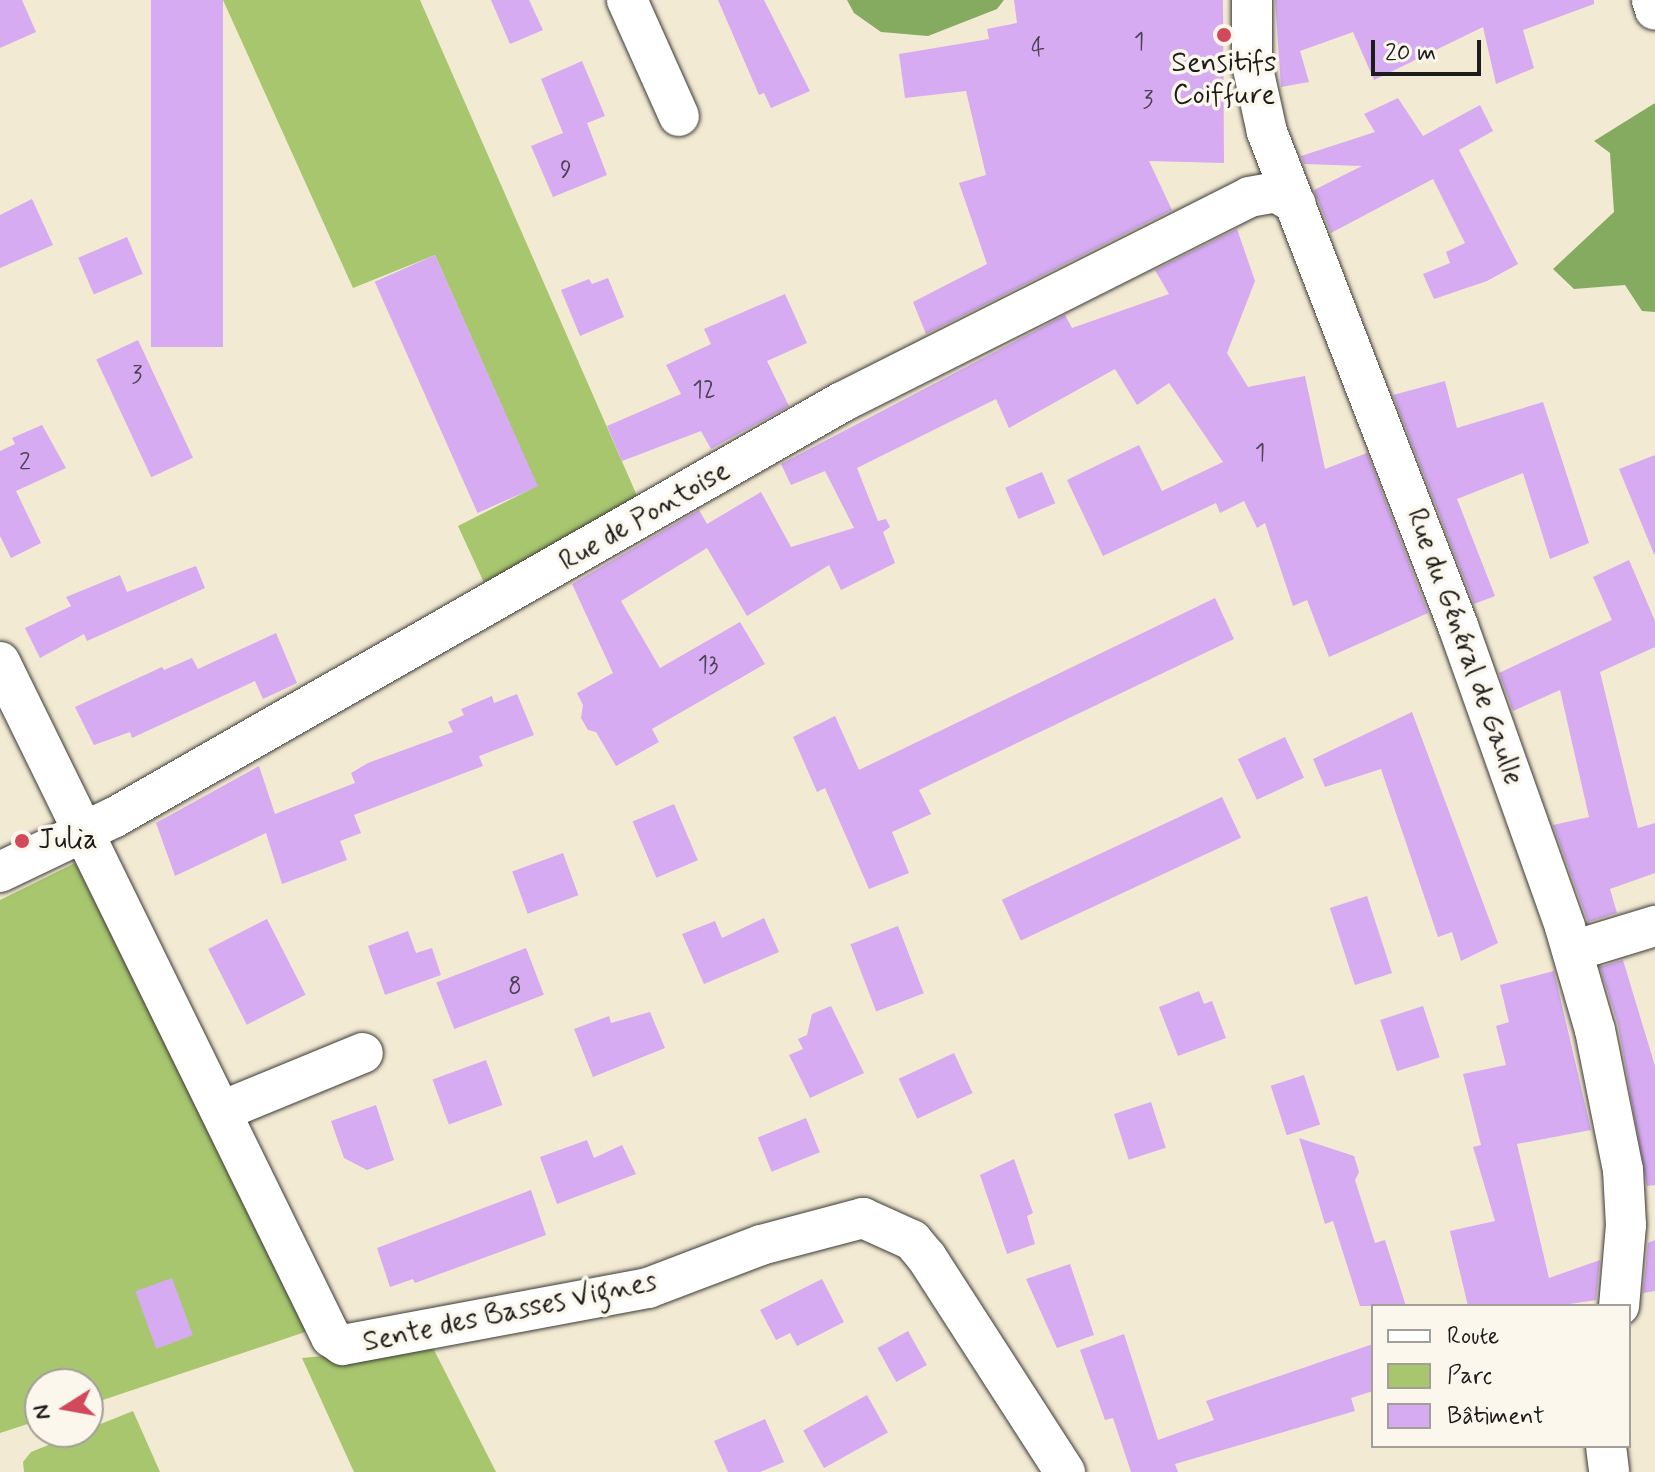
<!DOCTYPE html>
<meta charset="utf-8">
<style>
body{margin:0}
#map{position:relative;width:1655px;height:1472px;overflow:hidden;background:#f3ead3;font-family:Mynerve,sans-serif}
div>[style]{position:absolute}
.green>*{inset:0;background:#a7c66e}
.forest>*{inset:0;background:#85ab61}
.building>*{inset:0;background:#d6abf1;transform-origin:0 0}
.roads{filter:drop-shadow(0 0 2px #3c3b37) drop-shadow(0 0 2px #3c3b37)}
.minor>*{height:40px;margin:-20px;padding:0 20px;transform-origin:20px;border-radius:20px;background:#fff}
.dots>*{width:22px;height:22px;translate:-50% -50%;box-sizing:border-box;border:4px solid #fbf7ec;border-radius:50%}
span{translate:-50% -50%;white-space:nowrap;text-align:center;line-height:1.15;-webkit-text-stroke:7px #fbf7ec;paint-order:stroke}
.number-label{font-size:24px;color:#4a4051}
.number-label span{-webkit-text-stroke-width:0}
.poi-label{font-size:28px;color:#1c1c1c}
.left{translate:0 -50%;text-align:left}
.street-label{font-size:28px;color:#1c1c1c}
.legend{position:absolute;left:1371px;top:1304px;width:260px;height:144px;box-sizing:border-box;background:#fbf7ec;border:2px solid #a29f99;margin:0;padding:10px 14px;list-style:none;font-size:24px;color:#1c1c1c}
.legend li{display:flex;align-items:center;gap:16px;height:40px}
.legend b{width:40px;border:2px solid #a29f99}
.north{position:absolute;left:24px;top:1368px;width:80px;height:80px;box-sizing:border-box;background:#fbf7ec;border:2px solid #a29f99;border-radius:50%;rotate:259deg;font-size:22px;font-weight:700;line-height:32px;text-align:center;color:#1c1c1c}
.north::after{content:'';display:block;margin:auto;width:28px;height:36px;background:#d1495b;clip-path:polygon(50% 0,100% 100%,50% 72%,0 100%)}
.scale{position:absolute;left:1371px;top:40px;width:110px;height:36px;box-sizing:border-box;border:4px solid #1c1c1c;border-top:0;padding-left:10px;font-size:24px;line-height:28px;white-space:nowrap;color:#1c1c1c;-webkit-text-stroke:6px #fbf7ec;paint-order:stroke}
</style>
<div id="map">
<div class="green">
<i style="clip-path:polygon(223px 0,420px 0,638px 498px,486px 587px,458px 526px,537px 486px,435px 255px,353px 288px)"></i>
<i style="clip-path:polygon(75px 863px,311px 1330px,88px 1405px,88px 1384px,40px 1384px,40px 1420px,0 1433px,0 900px)"></i>
<i style="clip-path:polygon(432px 1346px,496px 1472px,354px 1472px,302px 1358px)"></i>
<i style="clip-path:polygon(133px 1411px,160px 1472px,24px 1472px,23px 1462px,31px 1452px)"></i>
</div>
<div class="forest">
<i style="clip-path:polygon(847px 0,1004px 0,997px 9px,928px 36px,881px 32px,854px 13px)"></i>
<i style="clip-path:polygon(1655px 103px,1655px 312px,1642px 311px,1625px 285px,1574px 289px,1553px 269px,1614px 212px,1610px 153px,1594px 141px)"></i>
</div>
<div class="building">
<i style="clip-path:polygon(0 0,22px 0,36px 32px,0 48px)"></i>
<i style="left:151px;top:0;width:72px;height:347px"></i>
<i style="clip-path:polygon(491px 0,529px 0,543px 30px,510px 44px)"></i>
<i style="clip-path:polygon(718px 0,764px 0,810px 91px,771px 108px,764px 93px,759px 95px)"></i>
<i style="clip-path:polygon(1014px 0,1223px 0,1224px 163px,1149px 161px,1172px 210px,926px 334px,913px 302px,987px 264px,959px 183px,986px 175px,966px 91px,905px 98px,899px 54px,989px 39px,987px 29px,1017px 23px)"></i>
<i style="clip-path:polygon(1275px 0,1594px 0,1594px 4px,1523px 30px,1534px 68px,1496px 84px,1483px 27px,1374px 80px,1353px 32px,1300px 51px,1309px 82px,1281px 87px)"></i>
<i style="clip-path:polygon(582px 61px,605px 116px,587px 123px,607px 175px,553px 197px,531px 146px,563px 133px,541px 79px)"></i>
<i style="clip-path:polygon(1398px 98px,1423px 136px,1480px 105px,1493px 131px,1459px 150px,1518px 264px,1487px 281px,1434px 299px,1423px 274px,1450px 263px,1446px 252px,1465px 243px,1433px 179px,1331px 233px,1314px 190px,1362px 166px,1304px 164px,1301px 156px,1375px 132px,1364px 114px)"></i>
<i style="clip-path:polygon(32px 199px,53px 245px,0 268px,0 215px)"></i>
<i style="clip-path:polygon(1237px 229px,1255px 281px,1227px 353px,1248px 387px,1305px 376px,1325px 469px,1367px 453px,1428px 613px,1329px 657px,1307px 600px,1293px 606px,1265px 523px,1257px 528px,1244px 501px,1220px 513px,1216px 503px,1103px 556px,1067px 480px,1139px 445px,1162px 491px,1223px 462px,1169px 383px,1137px 405px,1115px 369px,1009px 428px,996px 399px,857px 468px,878px 521px,886px 519px,890px 527px,883px 532px,895px 563px,841px 590px,829px 565px,747px 616px,707px 548px,621px 601px,660px 668px,740px 622px,765px 664px,652px 729px,659px 742px,616px 766px,596px 732px,588px 730px,581px 718px,583px 705px,577px 693px,613px 673px,572px 584px,699px 510px,707px 524px,761px 492px,791px 547px,854px 528px,825px 471px,791px 485px,781px 464px,1065px 315px,1072px 328px,1169px 294px,1155px 270px)"></i>
<i style="left:127px;top:237px;width:40px;height:53px;rotate:67deg"></i>
<i style="left:435px;top:255px;width:253px;height:66px;rotate:66deg"></i>
<i style="clip-path:polygon(608px 278px,624px 317px,580px 336px,561px 290px,589px 279px,592px 284px)"></i>
<i style="clip-path:polygon(785px 294px,807px 343px,767px 361px,789px 406px,711px 449px,701px 431px,622px 461px,607px 426px,681px 394px,666px 365px,711px 344px,704px 329px)"></i>
<i style="left:138px;top:340px;width:130px;height:46px;rotate:65deg"></i>
<i style="clip-path:polygon(1445px 381px,1457px 428px,1543px 402px,1589px 543px,1550px 559px,1523px 473px,1457px 499px,1495px 596px,1474px 604px,1393px 395px)"></i>
<i style="clip-path:polygon(42px 425px,66px 468px,16px 491px,41px 543px,11px 558px,0 536px,0 451px,15px 444px,12px 438px)"></i>
<i style="clip-path:polygon(1655px 455px,1655px 554px,1654px 554px,1619px 469px)"></i>
<i style="left:1042px;top:472px;width:34px;height:40px;rotate:67deg"></i>
<i style="clip-path:polygon(1629px 560px,1655px 621px,1655px 647px,1600px 672px,1638px 828px,1655px 823px,1655px 873px,1610px 889px,1617px 913px,1588px 922px,1553px 825px,1589px 817px,1560px 690px,1513px 711px,1499px 673px,1612px 620px,1593px 577px)"></i>
<i style="clip-path:polygon(196px 566px,205px 588px,87px 641px,84px 634px,40px 658px,25px 628px,71px 606px,66px 597px,120px 575px,127px 592px)"></i>
<i style="clip-path:polygon(1215px 598px,1234px 639px,919px 790px,931px 814px,892px 832px,909px 873px,869px 889px,825px 788px,817px 792px,793px 737px,835px 716px,859px 770px)"></i>
<i style="clip-path:polygon(276px 633px,297px 683px,263px 699px,255px 681px,132px 738px,130px 732px,94px 745px,75px 707px,162px 667px,164px 670px,192px 658px,198px 669px)"></i>
<i style="clip-path:polygon(517px 694px,534px 735px,479px 756px,483px 766px,354px 815px,361px 833px,340px 841px,347px 860px,282px 884px,266px 833px,175px 876px,156px 823px,259px 766px,275px 814px,355px 783px,351px 773px,368px 763px,453px 732px,448px 722px,464px 715px,461px 709px,492px 696px,494px 703px)"></i>
<i style="clip-path:polygon(1412px 712px,1498px 943px,1461px 961px,1452px 932px,1438px 937px,1381px 769px,1325px 787px,1313px 759px)"></i>
<i style="left:1285px;top:737px;width:45px;height:52px;rotate:65deg"></i>
<i style="left:1222px;top:797px;width:45px;height:243px;rotate:65deg"></i>
<i style="left:674px;top:804px;width:61px;height:45px;rotate:67deg"></i>
<i style="left:563px;top:853px;width:45px;height:54px;rotate:70deg"></i>
<i style="left:1367px;top:896px;width:81px;height:39px;rotate:72deg"></i>
<i style="clip-path:polygon(764px 918px,779px 952px,704px 984px,682px 934px,715px 921px,722px 938px)"></i>
<i style="left:267px;top:919px;width:85px;height:66px;rotate:63deg"></i>
<i style="left:898px;top:926px;width:72px;height:51px;rotate:69deg"></i>
<i style="clip-path:polygon(408px 931px,416px 953px,432px 948px,441px 975px,385px 995px,368px 946px)"></i>
<i style="left:526px;top:948px;width:50px;height:96px;rotate:69deg"></i>
<i style="clip-path:polygon(1623px 960px,1655px 1066px,1655px 1185px,1647px 1186px,1618px 1025px,1600px 967px)"></i>
<i style="clip-path:polygon(1554px 971px,1591px 1130px,1517px 1144px,1549px 1278px,1600px 1260px,1596px 1300px,1556px 1306px,1468px 1306px,1450px 1231px,1495px 1221px,1473px 1147px,1481px 1145px,1463px 1074px,1506px 1065px,1496px 1026px,1509px 1022px,1500px 985px)"></i>
<i style="clip-path:polygon(1199px 991px,1204px 1004px,1212px 1001px,1226px 1038px,1178px 1056px,1159px 1007px)"></i>
<i style="clip-path:polygon(831px 1006px,864px 1073px,810px 1098px,789px 1055px,803px 1049px,798px 1039px,807px 1035px,812px 1014px)"></i>
<i style="left:1423px;top:1006px;width:54px;height:45px;rotate:72deg"></i>
<i style="clip-path:polygon(650px 1012px,665px 1048px,593px 1077px,574px 1029px,609px 1016px,611px 1023px)"></i>
<i style="left:954px;top:1053px;width:44px;height:61px;rotate:65deg"></i>
<i style="left:486px;top:1060px;width:48px;height:57px;rotate:70deg"></i>
<i style="left:1304px;top:1075px;width:52px;height:35px;rotate:72deg"></i>
<i style="left:1151px;top:1102px;width:48px;height:39px;rotate:72deg"></i>
<i style="clip-path:polygon(376px 1105px,394px 1160px,367px 1170px,344px 1158px,331px 1121px)"></i>
<i style="left:806px;top:1118px;width:37px;height:52px;rotate:68deg"></i>
<i style="clip-path:polygon(1299px 1138px,1354px 1156px,1359px 1172px,1355px 1180px,1375px 1243px,1385px 1240px,1406px 1306px,1360px 1306px,1333px 1221px,1325px 1224px)"></i>
<i style="clip-path:polygon(587px 1140px,594px 1158px,622px 1145px,636px 1174px,557px 1204px,540px 1157px)"></i>
<i style="clip-path:polygon(1014px 1159px,1033px 1213px,1027px 1216px,1035px 1244px,1007px 1254px,980px 1175px)"></i>
<i style="clip-path:polygon(531px 1190px,546px 1235px,415px 1283px,413px 1279px,390px 1287px,377px 1248px)"></i>
<i style="clip-path:polygon(1655px 1240px,1655px 1291px,1643px 1293px,1648px 1243px)"></i>
<i style="clip-path:polygon(1070px 1264px,1094px 1335px,1057px 1348px,1026px 1279px)"></i>
<i style="left:172px;top:1278px;width:61px;height:39px;rotate:70deg"></i>
<i style="clip-path:polygon(822px 1279px,844px 1322px,797px 1346px,790px 1333px,776px 1340px,760px 1310px)"></i>
<i style="left:908px;top:1331px;width:39px;height:35px;rotate:61deg"></i>
<i style="clip-path:polygon(1124px 1334px,1158px 1440px,1214px 1420px,1206px 1401px,1373px 1344px,1373px 1391px,1351px 1398px,1355px 1411px,1175px 1464px,1178px 1472px,1131px 1472px,1113px 1418px,1105px 1420px,1080px 1350px)"></i>
<i style="left:867px;top:1395px;width:43px;height:73px;rotate:61deg"></i>
<i style="clip-path:polygon(765px 1419px,784px 1462px,760px 1472px,728px 1472px,714px 1441px)"></i>
</div>
<div class="roads">
<div class="minor">
<i style="left:627px;top:0;width:127px;rotate:65.9deg"></i>
<i style="left:1252px;top:0;width:64px;rotate:90deg"></i>
<i style="left:1252px;top:64px;width:70px;rotate:77.6deg"></i>
<i style="left:1267px;top:132px;width:530px;rotate:68.86deg"></i>
<i style="left:1458px;top:626px;width:319px;rotate:70.4deg"></i>
<i style="left:1565px;top:927px;width:107px;rotate:73.8deg"></i>
<i style="left:1595px;top:1030px;width:143px;rotate:78.7deg"></i>
<i style="left:1623px;top:1170px;width:55px;rotate:86.9deg"></i>
<i style="left:1626px;top:1225px;width:81px;rotate:94.9deg"></i>
<i style="left:1652px;top:0;width:10px;rotate:73deg"></i>
<i style="left:0;top:662px;width:752px;rotate:63.88deg"></i>
<i style="left:331px;top:1337px;width:14px;rotate:34deg"></i>
<i style="left:343px;top:1345px;width:310px;rotate:-10.6deg"></i>
<i style="left:648px;top:1288px;width:121px;rotate:-20.8deg"></i>
<i style="left:761px;top:1245px;width:106px;rotate:-14.8deg"></i>
<i style="left:863px;top:1218px;width:54px;rotate:24.2deg"></i>
<i style="left:912px;top:1240px;width:23px;rotate:50deg"></i>
<i style="left:927px;top:1258px;width:255px;rotate:57.2deg"></i>
<i style="left:0;top:872px;width:127px;rotate:-25.6deg"></i>
<i style="left:115px;top:817px;width:837px;rotate:-29.72deg"></i>
<i style="left:842px;top:402px;width:456px;rotate:-26.7deg"></i>
<i style="left:1249px;top:197px;width:27px;rotate:-10deg"></i>
<i style="left:1276px;top:192px;width:23px;rotate:31deg"></i>
<i style="left:1573px;top:951px;width:86px;rotate:-17deg"></i>
<i style="left:224px;top:1110px;width:150px;rotate:-22.3deg"></i>
<i style="left:1606px;top:1446px;width:26px;rotate:83deg"></i>
</div>
</div>
<div class="dots">
<i style="left:1224px;top:35px;background:#d1495b"></i>
<i style="left:22px;top:841px;background:#d1495b"></i>
</div>
<div class="number-label">
<span style="left:1139px;top:43px">1</span>
<span style="left:1038px;top:49px">4</span>
<span style="left:1148px;top:101px">3</span>
<span style="left:566px;top:171px">9</span>
<span style="left:137px;top:376px">3</span>
<span style="left:704px;top:391px">12</span>
<span style="left:1260px;top:454px">1</span>
<span style="left:25px;top:463px">2</span>
<span style="left:708px;top:666px">13</span>
<span style="left:515px;top:987px">8</span>
</div>
<div class="poi-label">
<span style="left:1224px;top:80px">Sensitifs<br>Coiffure</span>
<span class="left" style="left:38px;top:841px">Julia</span>
</div>
<div class="street-label">
<span style="left:645px;top:517px;rotate:-30deg">Rue de Pontoise</span>
<span style="left:1464px;top:647px;rotate:70deg">Rue du Général de Gaulle</span>
<span style="left:510px;top:1313px;rotate:-12deg">Sente des Basses Vignes</span>
</div>
<ul class="legend">
<li><b style="height:10px;background:#fff"></b>Route</li>
<li><b style="height:22px;background:#a7c66e"></b>Parc</li>
<li><b style="height:22px;background:#d6abf1"></b>Bâtiment</li>
</ul>
<div class="north">N</div>
<div class="scale">20 m</div>
</div>
